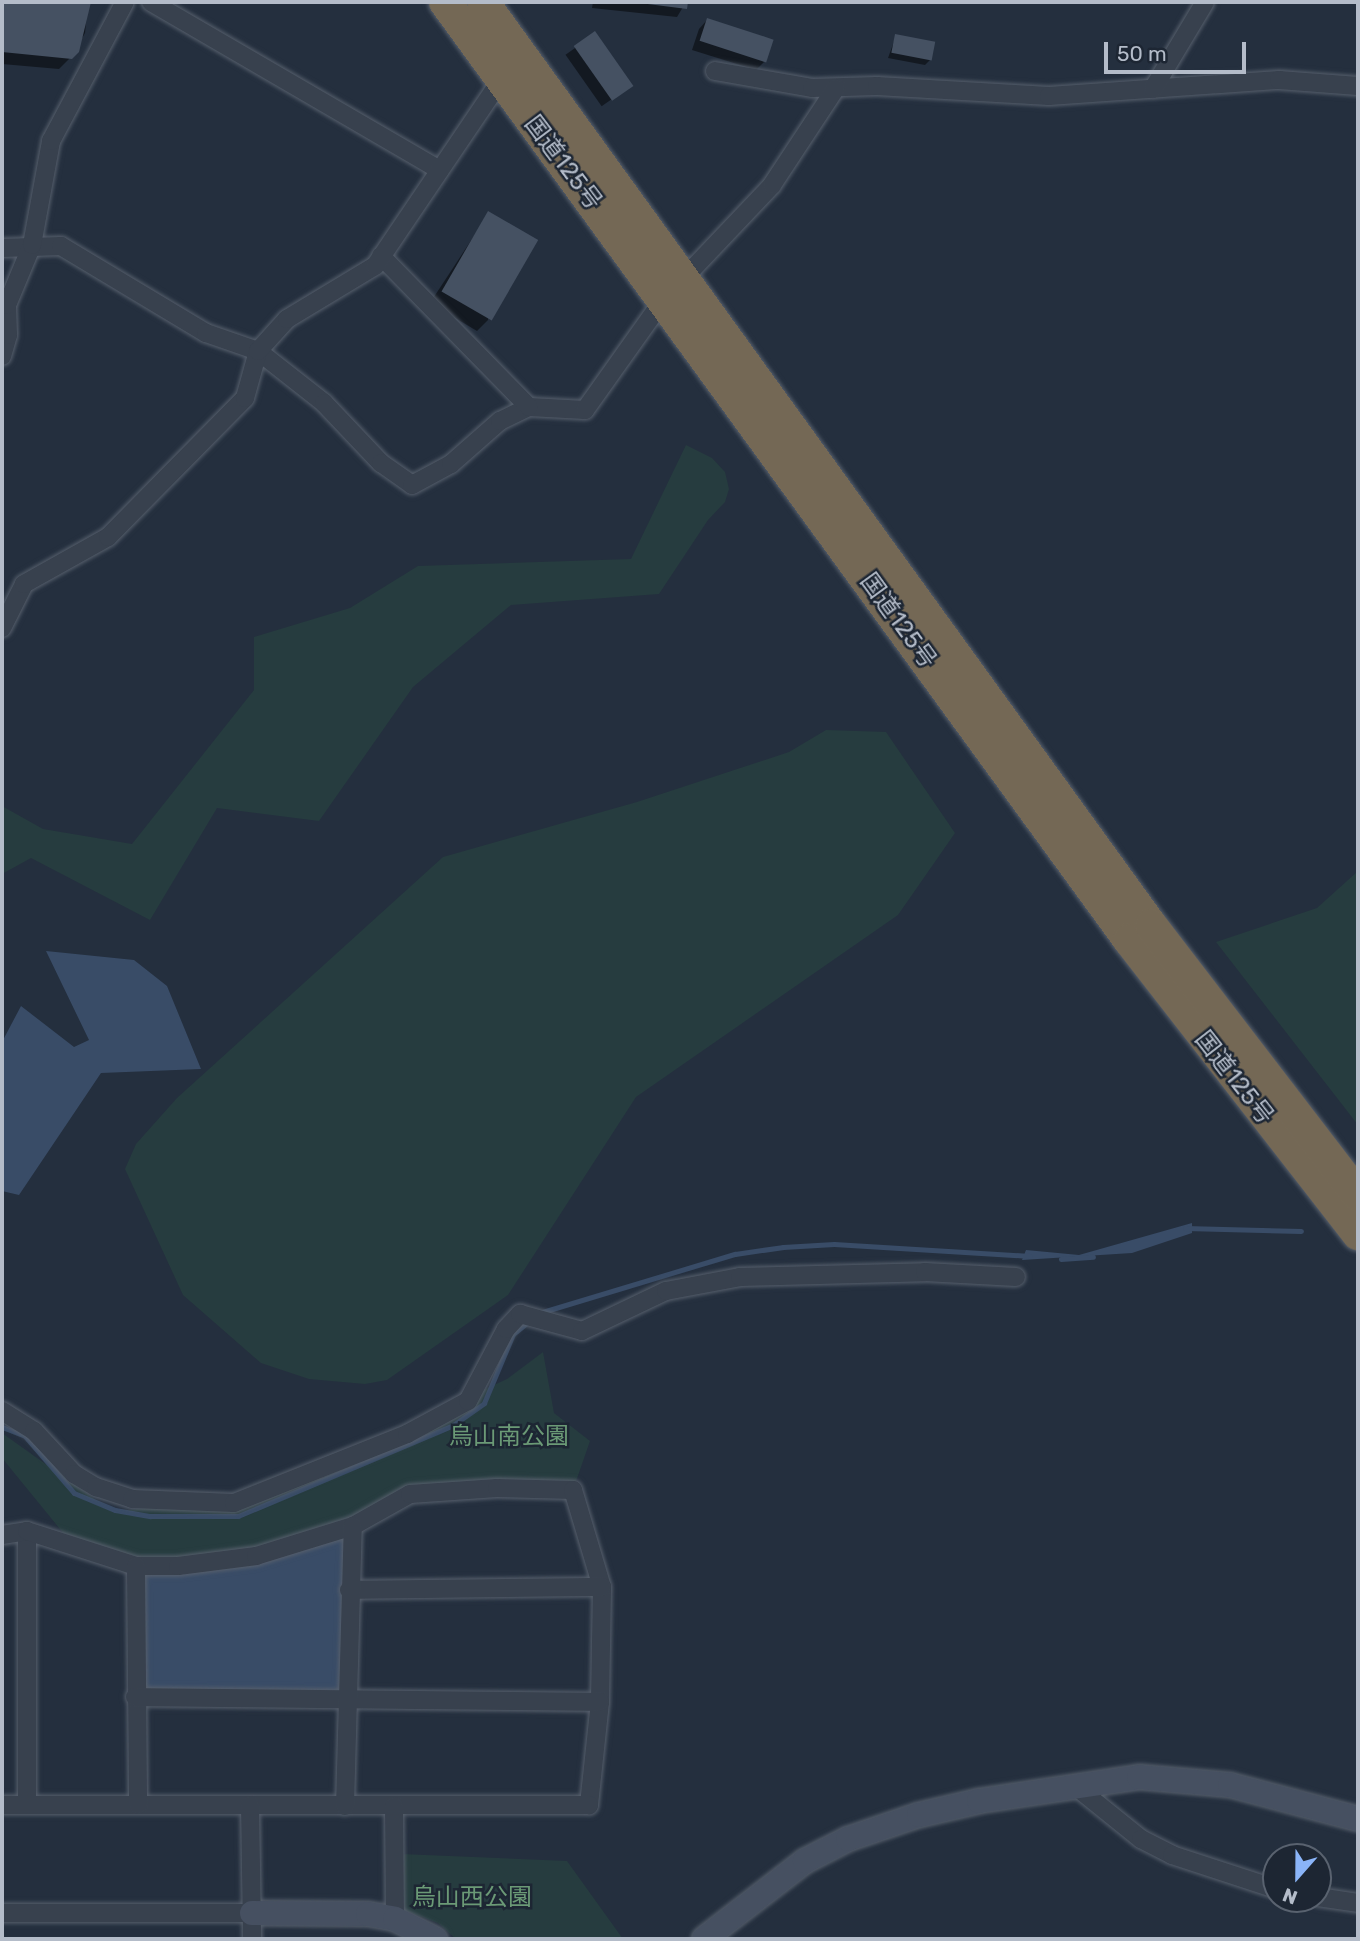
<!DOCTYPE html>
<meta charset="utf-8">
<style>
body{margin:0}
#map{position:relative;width:1360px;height:1941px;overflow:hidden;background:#242f3e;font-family:Rubik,"Noto Sans JP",sans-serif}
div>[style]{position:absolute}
.green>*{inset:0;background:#263c3f}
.water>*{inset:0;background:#394c67}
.shadow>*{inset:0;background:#0007;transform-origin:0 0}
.stream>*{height:5px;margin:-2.5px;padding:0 2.5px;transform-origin:2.5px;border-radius:2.5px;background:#394c67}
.building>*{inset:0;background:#455162;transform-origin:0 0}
.roads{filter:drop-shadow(0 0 2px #565f6c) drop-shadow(0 0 2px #565f6c)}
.street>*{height:18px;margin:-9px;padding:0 9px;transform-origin:9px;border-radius:9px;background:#38414e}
.secondary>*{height:24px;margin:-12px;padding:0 12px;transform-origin:12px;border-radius:12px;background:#465061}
.highway>*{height:32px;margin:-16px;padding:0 16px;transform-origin:16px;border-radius:16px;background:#746855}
span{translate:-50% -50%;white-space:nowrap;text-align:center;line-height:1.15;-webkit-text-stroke:5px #1d2633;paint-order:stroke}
.street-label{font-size:24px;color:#b4bcc9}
.park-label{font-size:24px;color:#6b9a76}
.frame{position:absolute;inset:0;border:4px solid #b4bcc9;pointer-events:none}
.north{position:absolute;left:1262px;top:1843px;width:70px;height:70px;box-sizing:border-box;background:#1d2633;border:2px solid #59626f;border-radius:50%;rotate:201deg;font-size:19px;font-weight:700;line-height:28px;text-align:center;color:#b4bcc9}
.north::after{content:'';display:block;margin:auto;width:24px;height:32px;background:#8ab4f8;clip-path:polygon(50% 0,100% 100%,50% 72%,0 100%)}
.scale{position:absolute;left:1104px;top:42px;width:142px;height:32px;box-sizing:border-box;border:4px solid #b4bcc9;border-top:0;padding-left:9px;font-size:21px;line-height:24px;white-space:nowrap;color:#b4bcc9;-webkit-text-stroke:5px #1d2633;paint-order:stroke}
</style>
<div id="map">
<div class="green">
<i style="clip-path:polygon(686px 445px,712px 458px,725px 472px,729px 489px,725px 502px,708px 520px,659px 594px,511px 605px,413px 687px,319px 821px,217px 808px,150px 920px,31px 858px,2px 874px,2px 806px,43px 829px,132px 844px,254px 690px,254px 637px,350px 608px,418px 566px,631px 559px)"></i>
<i style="clip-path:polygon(826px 730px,886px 732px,955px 833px,898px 915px,636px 1097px,508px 1295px,387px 1380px,365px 1384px,309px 1379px,261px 1363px,183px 1295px,125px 1169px,136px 1144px,177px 1098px,443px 857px,637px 802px,789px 752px)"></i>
<i style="clip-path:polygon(1358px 871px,1358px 1125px,1216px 942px,1317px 908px)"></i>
<i style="clip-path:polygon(543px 1352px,554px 1413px,590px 1441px,573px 1490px,410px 1494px,353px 1526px,178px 1566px,73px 1545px,2px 1458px,2px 1433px,113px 1512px,261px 1493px,507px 1379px)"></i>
<i style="clip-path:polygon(401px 1854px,567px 1861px,623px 1939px,456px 1939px,438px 1923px,401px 1909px)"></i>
</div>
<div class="water">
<i style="clip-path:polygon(46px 951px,134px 960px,167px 986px,201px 1069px,101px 1073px,19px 1195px,2px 1191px,2px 1042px,21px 1006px,74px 1047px,89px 1040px)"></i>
<i style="clip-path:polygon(1192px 1223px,1192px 1233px,1132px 1253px,1022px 1260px,1026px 1250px,1079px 1255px)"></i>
<i style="clip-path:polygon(346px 1524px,343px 1698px,133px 1694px,136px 1560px,219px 1567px)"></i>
</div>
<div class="shadow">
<i style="clip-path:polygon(2px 2px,88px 2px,85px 33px,71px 57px,59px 69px,2px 64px)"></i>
<i style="clip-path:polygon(593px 2px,686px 2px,677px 17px,592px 8px)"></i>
<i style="clip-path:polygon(707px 20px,764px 62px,756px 70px,692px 50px,699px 29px)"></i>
<i style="left:595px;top:34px;width:63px;height:36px;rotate:55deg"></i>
<i style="clip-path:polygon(896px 36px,930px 60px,925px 65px,888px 58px)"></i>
<i style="clip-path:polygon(489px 213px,488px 320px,477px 331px,430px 303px)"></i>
</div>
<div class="stream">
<i style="left:1185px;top:1228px;width:116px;rotate:1.5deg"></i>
<i style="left:1061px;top:1259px;width:32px;rotate:-4deg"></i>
<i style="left:539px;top:1313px;width:205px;rotate:-16.8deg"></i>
<i style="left:735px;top:1254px;width:49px;rotate:-8.3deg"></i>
<i style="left:783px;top:1247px;width:51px;rotate:-3.4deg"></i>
<i style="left:834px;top:1244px;width:196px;rotate:3.5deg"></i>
<i style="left:2px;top:1427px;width:25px;rotate:21deg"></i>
<i style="left:25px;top:1436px;width:75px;rotate:49.3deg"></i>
<i style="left:74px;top:1493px;width:44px;rotate:22.5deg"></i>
<i style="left:115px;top:1510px;width:36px;rotate:10deg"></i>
<i style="left:150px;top:1516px;width:88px"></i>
<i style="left:238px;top:1516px;width:233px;rotate:-22.9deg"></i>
<i style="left:453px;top:1425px;width:38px;rotate:-35deg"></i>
<i style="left:484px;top:1403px;width:75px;rotate:-67.2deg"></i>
<i style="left:513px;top:1334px;width:21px;rotate:-39deg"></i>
</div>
<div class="building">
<i style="clip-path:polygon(2px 2px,91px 2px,79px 52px,72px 59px,2px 52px)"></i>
<i style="clip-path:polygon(632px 2px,688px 2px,687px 9px)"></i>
<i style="left:707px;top:18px;width:70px;height:24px;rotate:18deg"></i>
<i style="left:595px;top:31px;width:67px;height:26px;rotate:55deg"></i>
<i style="left:895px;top:34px;width:41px;height:19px;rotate:11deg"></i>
<i style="left:488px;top:211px;width:58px;height:93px;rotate:30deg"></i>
</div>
<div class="roads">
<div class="street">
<i style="left:151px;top:2px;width:334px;rotate:30.2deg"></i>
<i style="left:715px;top:71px;width:98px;rotate:9.9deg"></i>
<i style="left:812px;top:88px;width:65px;rotate:-1.8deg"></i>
<i style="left:877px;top:86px;width:172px;rotate:3.3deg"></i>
<i style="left:1049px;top:96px;width:231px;rotate:-4deg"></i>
<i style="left:1279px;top:80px;width:79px;rotate:4.3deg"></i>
<i style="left:1153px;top:89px;width:101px;rotate:-59.1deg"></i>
<i style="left:2px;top:248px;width:59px;rotate:-1.9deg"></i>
<i style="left:61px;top:246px;width:169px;rotate:31deg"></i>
<i style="left:206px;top:333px;width:55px;rotate:19.1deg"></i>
<i style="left:258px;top:351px;width:84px;rotate:38.2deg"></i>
<i style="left:324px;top:403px;width:83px;rotate:46.5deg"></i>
<i style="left:381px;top:463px;width:38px;rotate:35deg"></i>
<i style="left:412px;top:485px;width:44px;rotate:-28.3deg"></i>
<i style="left:451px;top:464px;width:65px;rotate:-41.3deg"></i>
<i style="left:500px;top:421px;width:32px;rotate:-26deg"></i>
<i style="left:529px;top:407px;width:56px;rotate:3.1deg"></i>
<i style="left:585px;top:410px;width:136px;rotate:-54.6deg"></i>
<i style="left:664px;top:299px;width:157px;rotate:-46.5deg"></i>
<i style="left:772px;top:185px;width:116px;rotate:-56.6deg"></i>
<i style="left:381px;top:256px;width:211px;rotate:45.6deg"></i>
<i style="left:2px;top:356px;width:22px;rotate:-74deg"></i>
<i style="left:8px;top:335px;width:30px;rotate:-92deg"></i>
<i style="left:7px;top:305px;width:65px;rotate:-67.4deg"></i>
<i style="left:32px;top:245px;width:106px;rotate:-79.6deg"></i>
<i style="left:51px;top:141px;width:157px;rotate:-62deg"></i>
<i style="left:2px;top:628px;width:49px;rotate:-63.4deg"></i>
<i style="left:24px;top:584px;width:96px;rotate:-29.2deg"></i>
<i style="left:108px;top:537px;width:195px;rotate:-45.4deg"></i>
<i style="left:245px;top:398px;width:49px;rotate:-74.5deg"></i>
<i style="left:258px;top:351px;width:43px;rotate:-47.8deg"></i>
<i style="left:287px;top:319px;width:103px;rotate:-31.1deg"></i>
<i style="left:375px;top:266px;width:225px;rotate:-55.9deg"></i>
<i style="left:2px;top:1411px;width:38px;rotate:32deg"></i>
<i style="left:34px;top:1431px;width:59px;rotate:47.1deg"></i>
<i style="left:74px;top:1474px;width:26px;rotate:31deg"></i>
<i style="left:96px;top:1487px;width:38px;rotate:18deg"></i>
<i style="left:132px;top:1499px;width:102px;rotate:2.2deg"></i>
<i style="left:234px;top:1503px;width:186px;rotate:-21.7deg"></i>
<i style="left:407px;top:1434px;width:69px;rotate:-28.4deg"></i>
<i style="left:468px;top:1401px;width:81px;rotate:-62.2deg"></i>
<i style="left:506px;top:1329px;width:21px;rotate:-47deg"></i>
<i style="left:520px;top:1314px;width:64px;rotate:15.3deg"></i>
<i style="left:582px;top:1331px;width:93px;rotate:-25.5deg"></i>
<i style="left:666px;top:1291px;width:75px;rotate:-10.7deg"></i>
<i style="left:740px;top:1277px;width:185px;rotate:-1.5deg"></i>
<i style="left:925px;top:1272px;width:91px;rotate:3.1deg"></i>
<i style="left:27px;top:1531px;width:274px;rotate:90deg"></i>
<i style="left:2px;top:1535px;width:25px;rotate:-9deg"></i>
<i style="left:27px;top:1531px;width:114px;rotate:17.8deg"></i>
<i style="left:136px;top:1566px;width:42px"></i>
<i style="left:178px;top:1566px;width:79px;rotate:-7.3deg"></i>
<i style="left:256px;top:1556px;width:102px;rotate:-17.2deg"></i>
<i style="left:353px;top:1526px;width:65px;rotate:-29.3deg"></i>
<i style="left:410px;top:1494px;width:87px;rotate:-3.9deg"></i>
<i style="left:497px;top:1488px;width:76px;rotate:1.5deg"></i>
<i style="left:573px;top:1490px;width:101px;rotate:73.4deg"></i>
<i style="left:602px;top:1587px;width:115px;rotate:91deg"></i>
<i style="left:600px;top:1702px;width:104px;rotate:96.1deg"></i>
<i style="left:589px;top:1805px;width:587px;rotate:180deg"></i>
<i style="left:136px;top:1566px;width:239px;rotate:89.5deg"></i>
<i style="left:349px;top:1590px;width:253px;rotate:-0.7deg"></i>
<i style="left:135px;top:1697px;width:465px;rotate:0.6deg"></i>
<i style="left:1074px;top:1785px;width:86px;rotate:38.9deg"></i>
<i style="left:1141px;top:1839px;width:35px;rotate:27deg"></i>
<i style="left:1172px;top:1855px;width:109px;rotate:18.1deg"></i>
<i style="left:250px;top:1805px;width:134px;rotate:89.1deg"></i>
<i style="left:345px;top:1806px;width:280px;rotate:-88.4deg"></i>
<i style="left:394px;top:1806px;width:113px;rotate:89.5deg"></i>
<i style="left:1318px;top:1897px;width:40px;rotate:8.5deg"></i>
<i style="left:2px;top:1913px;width:250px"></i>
</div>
<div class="secondary">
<i style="left:252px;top:1913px;width:116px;rotate:0.5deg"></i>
<i style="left:368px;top:1914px;width:27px;rotate:10deg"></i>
<i style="left:395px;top:1919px;width:45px;rotate:26.6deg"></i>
<i style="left:704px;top:1939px;width:128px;rotate:-37.7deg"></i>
<i style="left:805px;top:1861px;width:48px;rotate:-27.1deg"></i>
<i style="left:848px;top:1839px;width:75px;rotate:-18.7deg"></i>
<i style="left:919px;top:1815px;width:62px;rotate:-13.1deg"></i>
<i style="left:979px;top:1801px;width:162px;rotate:-8.5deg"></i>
<i style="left:1139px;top:1777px;width:91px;rotate:5deg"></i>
<i style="left:1230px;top:1785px;width:132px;rotate:14.9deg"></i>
</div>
<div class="highway">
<i style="left:445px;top:2px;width:1161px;rotate:53.9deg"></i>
<i style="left:1129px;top:940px;width:373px;rotate:52.1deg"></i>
<i style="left:483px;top:2px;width:1139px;rotate:54.11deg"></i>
<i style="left:1151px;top:925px;width:340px;rotate:52.5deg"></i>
</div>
</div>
<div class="street-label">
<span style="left:563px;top:163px;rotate:53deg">国道125号</span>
<span style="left:898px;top:621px;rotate:54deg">国道125号</span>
<span style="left:1234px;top:1078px;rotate:52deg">国道125号</span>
</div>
<div class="park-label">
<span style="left:509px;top:1437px">烏山南公園</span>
<span style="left:472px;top:1898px">烏山西公園</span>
</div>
<div class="frame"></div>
<div class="north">N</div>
<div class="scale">50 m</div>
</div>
